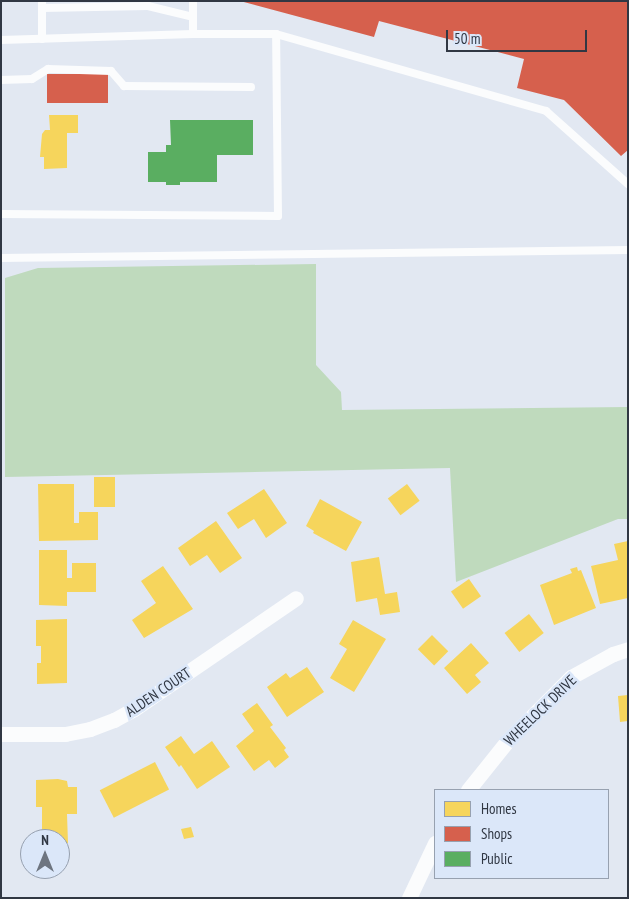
<!DOCTYPE html>
<style>
body{margin:0}
#map{position:relative;width:629px;height:899px;overflow:hidden;background:#e2e8f2;font-family:"PT Sans Narrow",sans-serif}
div>[style]{position:absolute}
.green>*{inset:0;background:#bfdabd}
.homes>*{inset:0;background:#f6d55c;transform-origin:0 0}
.shops>*{inset:0;background:#d6604d;transform-origin:0 0}
.public>*{inset:0;background:#5aae61}
.service>*{height:8px;margin:-4px;padding:0 4px;transform-origin:4px;border-radius:4px;background:#fbfcfd}
.minor>*{height:15px;margin:-7.5px;padding:0 7.5px;transform-origin:7.5px;border-radius:7.5px;background:#fbfcfd}
span{translate:-50% -50%;white-space:nowrap;text-align:center;line-height:1.15;-webkit-text-stroke:5px #dbe7f9;paint-order:stroke}
.street-label{font-size:15px;color:#303743}
.frame{position:absolute;inset:0;border:2px solid #303743;pointer-events:none}
.legend{position:absolute;left:434px;top:789px;width:175px;height:90px;box-sizing:border-box;background:#dbe7f9;border:1px solid #97a1b0;margin:0;padding:6px 9px;list-style:none;font-size:15px;color:#303743}
.legend li{display:flex;align-items:center;gap:10px;height:25px}
.legend b{width:25px;border:1px solid #97a1b0}
.north{position:absolute;left:20px;top:829px;width:50px;height:50px;box-sizing:border-box;background:#dbe7f9;border:1px solid #97a1b0;border-radius:50%;rotate:0deg;font-size:14px;font-weight:700;line-height:20px;text-align:center;color:#303743}
.north::after{content:'';display:block;margin:auto;width:18px;height:22px;background:#6e7580;clip-path:polygon(50% 0,100% 100%,50% 72%,0 100%)}
.scale{position:absolute;left:446px;top:30px;width:141px;height:22px;box-sizing:border-box;border:2px solid #303743;border-top:0;padding-left:6px;font-size:15px;line-height:18px;white-space:nowrap;color:#303743;-webkit-text-stroke:4px #dbe7f9;paint-order:stroke}
</style>
<div id="map">
<div class="green">
<i style="clip-path:polygon(316px 264px,316px 365px,341px 392px,342px 410px,628px 407px,628px 519px,618px 519px,456px 582px,450px 468px,5px 477px,5px 278px,38px 268px)"></i>
</div>
<div class="homes">
<i style="clip-path:polygon(49px 115px,78px 115px,78px 133px,67px 133px,67px 168px,44px 169px,44px 157px,40px 157px,42px 134px,45px 130px,50px 130px)"></i>
<i style="left:94px;top:477px;width:21px;height:30px"></i>
<i style="clip-path:polygon(38px 484px,74px 484px,74px 523px,79px 523px,79px 512px,98px 512px,98px 540px,39px 541px)"></i>
<i style="left:407px;top:484px;width:21px;height:24px;rotate:53deg"></i>
<i style="clip-path:polygon(264px 489px,287px 523px,266px 538px,254px 519px,238px 529px,227px 513px)"></i>
<i style="clip-path:polygon(320px 499px,362px 522px,346px 551px,313px 533px,314px 531px,306px 526px)"></i>
<i style="clip-path:polygon(216px 521px,242px 558px,220px 573px,207px 555px,190px 566px,178px 548px)"></i>
<i style="clip-path:polygon(628px 541px,628px 598px,600px 604px,591px 566px,618px 560px,614px 544px)"></i>
<i style="clip-path:polygon(39px 550px,67px 550px,67px 578px,72px 578px,72px 563px,96px 563px,96px 592px,67px 592px,67px 606px,39px 605px)"></i>
<i style="clip-path:polygon(379px 557px,385px 594px,397px 592px,400px 612px,380px 615px,377px 598px,356px 602px,351px 562px)"></i>
<i style="clip-path:polygon(163px 566px,193px 609px,144px 638px,132px 620px,156px 603px,141px 581px)"></i>
<i style="clip-path:polygon(577px 567px,578px 571px,581px 570px,596px 608px,554px 625px,540px 585px,572px 573px,570px 569px)"></i>
<i style="left:469px;top:579px;width:21px;height:22px;rotate:55deg"></i>
<i style="left:529px;top:614px;width:24px;height:31px;rotate:52deg"></i>
<i style="clip-path:polygon(67px 619px,67px 683px,37px 684px,37px 663px,41px 663px,41px 646px,36px 646px,36px 620px)"></i>
<i style="clip-path:polygon(353px 620px,386px 639px,354px 692px,330px 678px,347px 649px,339px 644px)"></i>
<i style="left:432px;top:635px;width:23px;height:20px;rotate:45deg"></i>
<i style="clip-path:polygon(471px 643px,489px 663px,475px 675px,481px 682px,467px 694px,444px 668px)"></i>
<i style="clip-path:polygon(307px 667px,324px 692px,287px 717px,267px 687px,286px 673px,290px 678px)"></i>
<i style="clip-path:polygon(628px 695px,628px 721px,620px 722px,618px 696px)"></i>
<i style="clip-path:polygon(257px 703px,273px 725px,270px 727px,286px 748px,284px 750px,289px 757px,275px 768px,269px 760px,254px 771px,236px 746px,254px 731px,242px 714px)"></i>
<i style="clip-path:polygon(181px 736px,194px 754px,212px 741px,230px 767px,197px 789px,181px 765px,179px 767px,165px 747px)"></i>
<i style="left:155px;top:762px;width:31px;height:62px;rotate:63deg"></i>
<i style="clip-path:polygon(58px 779px,67px 781px,68px 787px,77px 787px,77px 814px,67px 814px,68px 843px,60px 843px,60px 839px,42px 839px,42px 807px,36px 807px,36px 780px)"></i>
<i style="clip-path:polygon(191px 827px,194px 837px,184px 839px,181px 829px)"></i>
</div>
<div class="shops">
<i style="clip-path:polygon(240px 1px,628px 1px,628px 150px,621px 156px,564px 100px,517px 88px,524px 59px,379px 21px,374px 37px)"></i>
<i style="left:108px;top:74px;width:29px;height:61px;rotate:90deg"></i>
</div>
<div class="public">
<i style="clip-path:polygon(170px 120px,253px 120px,253px 155px,217px 155px,217px 182px,180px 182px,180px 185px,166px 185px,166px 182px,148px 182px,148px 152px,166px 152px,166px 145px,171px 145px)"></i>
</div>
<div class="service">
<i style="left:42px;top:8px;width:106px;rotate:-1.1deg"></i>
<i style="left:148px;top:6px;width:46px;rotate:13.7deg"></i>
<i style="left:276px;top:34px;width:281px;rotate:15.9deg"></i>
<i style="left:546px;top:111px;width:110px;rotate:41.7deg"></i>
<i style="left:42px;top:39px;width:38px;rotate:-90deg"></i>
<i style="left:1px;top:40px;width:192px;rotate:-1.8deg"></i>
<i style="left:1px;top:80px;width:31px;rotate:-2deg"></i>
<i style="left:32px;top:79px;width:19px;rotate:-32deg"></i>
<i style="left:48px;top:69px;width:63px;rotate:1.8deg"></i>
<i style="left:111px;top:71px;width:20px;rotate:49deg"></i>
<i style="left:124px;top:86px;width:127px;rotate:0.5deg"></i>
<i style="left:1px;top:214px;width:277px;rotate:0.4deg"></i>
<i style="left:278px;top:216px;width:182px;rotate:-90.6deg"></i>
<i style="left:276px;top:34px;width:83px;rotate:180deg"></i>
<i style="left:193px;top:34px;width:33px;rotate:-90deg"></i>
<i style="left:1px;top:258px;width:627px;rotate:-0.73deg"></i>
</div>
<div class="minor">
<i style="left:1px;top:734px;width:64px"></i>
<i style="left:65px;top:734px;width:25px;rotate:-11deg"></i>
<i style="left:90px;top:729px;width:26px;rotate:-21deg"></i>
<i style="left:114px;top:720px;width:23px;rotate:-29deg"></i>
<i style="left:134px;top:709px;width:196px;rotate:-34.4deg"></i>
<i style="left:468px;top:790px;width:64px;rotate:-51.3deg"></i>
<i style="left:508px;top:740px;width:89px;rotate:-45deg"></i>
<i style="left:571px;top:677px;width:48px;rotate:-28.7deg"></i>
<i style="left:613px;top:654px;width:16px;rotate:-18deg"></i>
<i style="left:409px;top:898px;width:61px;rotate:-64.7deg"></i>
</div>
<div class="street-label">
<span style="left:158px;top:692px;rotate:-34deg">ALDEN COURT</span>
<span style="left:540px;top:710px;rotate:-44deg">WHEELOCK DRIVE</span>
</div>
<div class="frame"></div>
<ul class="legend">
<li><b style="height:14px;background:#f6d55c"></b>Homes</li>
<li><b style="height:14px;background:#d6604d"></b>Shops</li>
<li><b style="height:14px;background:#5aae61"></b>Public</li>
</ul>
<div class="north">N</div>
<div class="scale">50 m</div>
</div>
